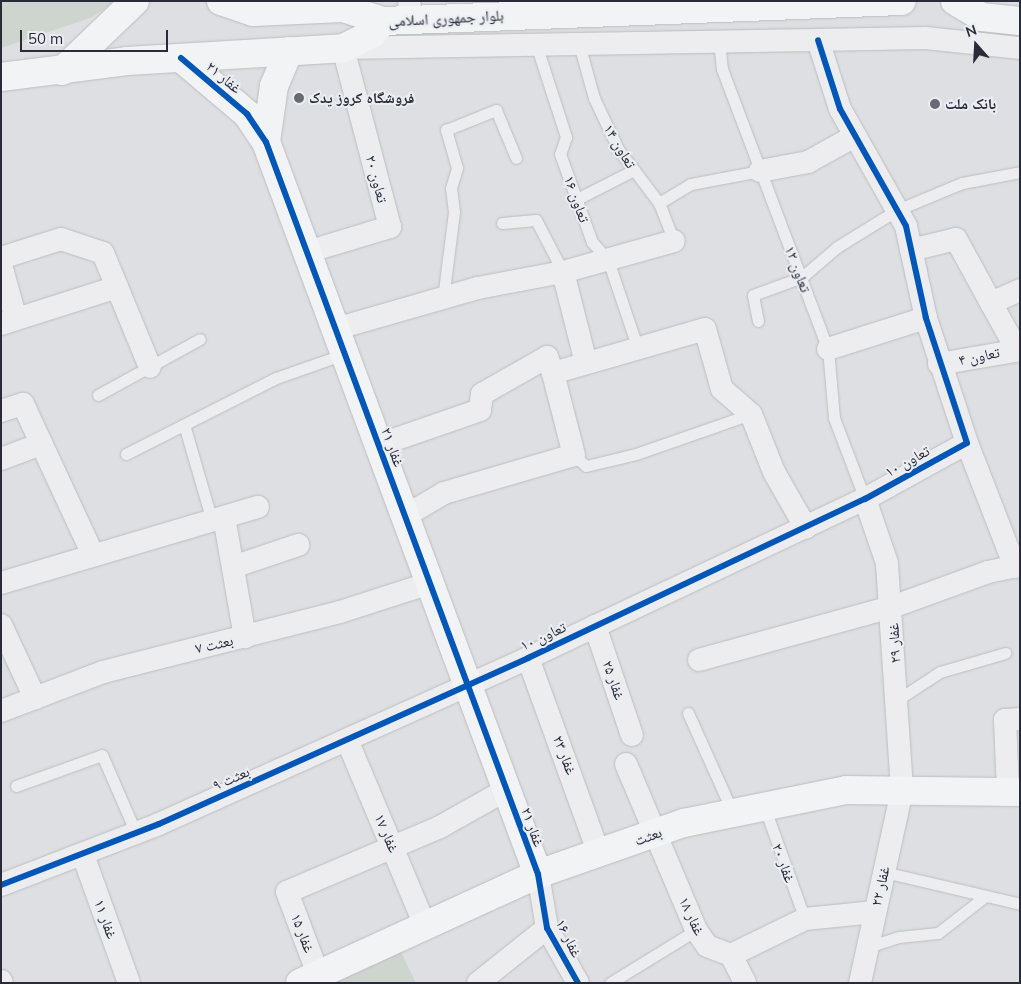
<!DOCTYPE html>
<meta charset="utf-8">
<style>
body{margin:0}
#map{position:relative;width:1021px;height:984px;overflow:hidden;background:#dedfe2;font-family:Mulish,"Noto Naskh Arabic",sans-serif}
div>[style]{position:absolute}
.green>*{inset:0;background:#ced5cf}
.roads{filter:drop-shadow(0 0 1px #bcbdc0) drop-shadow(0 0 1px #bcbdc0)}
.lane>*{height:11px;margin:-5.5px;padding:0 5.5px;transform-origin:5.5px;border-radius:5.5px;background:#ededef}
.street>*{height:22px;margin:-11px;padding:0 11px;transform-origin:11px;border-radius:11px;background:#ededef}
.secondary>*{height:28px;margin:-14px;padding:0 14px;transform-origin:14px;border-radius:14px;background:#f2f3f4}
.primary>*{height:28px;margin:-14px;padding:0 14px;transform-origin:14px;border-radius:14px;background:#f2f3f4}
.cycleway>*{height:6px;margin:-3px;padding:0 3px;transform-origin:3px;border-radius:3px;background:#0057b8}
.dots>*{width:14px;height:14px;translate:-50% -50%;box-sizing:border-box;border:2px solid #ebedf2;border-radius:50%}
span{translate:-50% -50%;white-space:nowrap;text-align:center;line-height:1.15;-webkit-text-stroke:4px #ebedf2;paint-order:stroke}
.street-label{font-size:15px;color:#282c39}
.poi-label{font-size:15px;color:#282c39;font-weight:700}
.left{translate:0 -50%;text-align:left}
.frame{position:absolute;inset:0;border:2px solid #282c39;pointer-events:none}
.north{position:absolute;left:951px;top:20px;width:50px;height:50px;-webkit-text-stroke:4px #ebedf2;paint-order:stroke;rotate:341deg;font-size:14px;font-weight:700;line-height:20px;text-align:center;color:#282c39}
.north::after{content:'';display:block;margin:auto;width:18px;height:22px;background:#282c39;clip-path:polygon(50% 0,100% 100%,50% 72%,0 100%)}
.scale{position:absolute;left:20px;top:30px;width:148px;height:22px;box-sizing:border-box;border:2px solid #282c39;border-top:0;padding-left:6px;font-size:15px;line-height:18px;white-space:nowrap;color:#282c39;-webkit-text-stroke:4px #ebedf2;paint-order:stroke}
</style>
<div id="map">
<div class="green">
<i style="clip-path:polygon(1px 1px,118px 1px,90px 18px,1px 48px)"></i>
<i style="clip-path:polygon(399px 948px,416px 983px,327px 983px)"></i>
</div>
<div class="roads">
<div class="lane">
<i style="left:719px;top:41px;width:28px;rotate:84deg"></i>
<i style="left:722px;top:69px;width:299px;rotate:69.3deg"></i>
<i style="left:828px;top:349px;width:69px;rotate:85deg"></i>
<i style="left:834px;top:418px;width:87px;rotate:69.1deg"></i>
<i style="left:536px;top:44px;width:98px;rotate:72.1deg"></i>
<i style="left:566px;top:137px;width:18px;rotate:109deg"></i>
<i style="left:560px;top:154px;width:94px;rotate:70deg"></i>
<i style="left:592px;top:242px;width:24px;rotate:48deg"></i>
<i style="left:608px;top:260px;width:94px;rotate:71.4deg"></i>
<i style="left:579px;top:44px;width:56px;rotate:74.5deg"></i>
<i style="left:594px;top:98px;width:56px;rotate:64.8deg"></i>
<i style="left:618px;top:149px;width:68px;rotate:52.8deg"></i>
<i style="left:659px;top:203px;width:41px;rotate:68.5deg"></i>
<i style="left:577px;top:199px;width:64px;rotate:-27deg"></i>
<i style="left:659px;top:203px;width:37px;rotate:-31deg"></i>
<i style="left:691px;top:184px;width:70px;rotate:-10.7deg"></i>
<i style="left:502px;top:223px;width:34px;rotate:-5deg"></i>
<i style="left:536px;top:220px;width:59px;rotate:62.6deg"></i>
<i style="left:443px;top:298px;width:87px;rotate:-82.7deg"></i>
<i style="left:454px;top:212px;width:24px;rotate:-97deg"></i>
<i style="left:451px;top:188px;width:21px;rotate:-73deg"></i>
<i style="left:457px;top:168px;width:40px;rotate:-106deg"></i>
<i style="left:446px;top:130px;width:54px;rotate:-21.8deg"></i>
<i style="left:496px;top:110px;width:52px;rotate:67.4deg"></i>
<i style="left:758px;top:321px;width:26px;rotate:-101deg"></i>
<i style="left:753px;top:295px;width:52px;rotate:-20.2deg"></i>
<i style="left:802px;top:277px;width:46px;rotate:-40.6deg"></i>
<i style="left:837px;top:247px;width:70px;rotate:-31.7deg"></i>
<i style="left:897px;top:210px;width:70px;rotate:-22.6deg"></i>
<i style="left:962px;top:183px;width:59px;rotate:-10.7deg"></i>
<i style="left:98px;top:395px;width:116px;rotate:-28.8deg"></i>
<i style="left:185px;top:428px;width:97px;rotate:73.8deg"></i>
<i style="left:126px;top:454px;width:168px;rotate:-26.9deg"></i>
<i style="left:276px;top:378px;width:72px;rotate:-19.4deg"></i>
<i style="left:574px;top:455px;width:16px;rotate:43deg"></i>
<i style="left:586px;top:466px;width:51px;rotate:-13.5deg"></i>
<i style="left:636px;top:454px;width:122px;rotate:-19.2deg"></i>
<i style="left:897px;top:700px;width:51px;rotate:-33.1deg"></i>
<i style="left:940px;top:672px;width:68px;rotate:-16.3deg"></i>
<i style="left:688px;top:713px;width:110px;rotate:65.8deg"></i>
<i style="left:16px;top:786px;width:91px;rotate:-19.8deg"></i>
<i style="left:102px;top:755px;width:83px;rotate:66.5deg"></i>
<i style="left:764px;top:806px;width:120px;rotate:70.1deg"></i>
<i style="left:884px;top:872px;width:140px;rotate:13.2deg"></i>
<i style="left:868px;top:947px;width:33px;rotate:-18deg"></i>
<i style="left:899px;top:937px;width:39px;rotate:-6deg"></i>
<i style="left:938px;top:933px;width:57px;rotate:-37.9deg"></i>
<i style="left:610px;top:983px;width:101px;rotate:-31.6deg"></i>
</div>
<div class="street">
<i style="left:409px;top:1px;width:19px;rotate:81deg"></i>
<i style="left:760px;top:171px;width:49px;rotate:-10.6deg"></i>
<i style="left:808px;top:162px;width:54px;rotate:-29deg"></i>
<i style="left:911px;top:250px;width:46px;rotate:-13.7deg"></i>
<i style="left:956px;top:239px;width:73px;rotate:61.3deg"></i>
<i style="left:307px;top:252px;width:87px;rotate:-16.8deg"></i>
<i style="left:390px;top:227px;width:185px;rotate:-104.7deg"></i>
<i style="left:343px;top:48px;width:583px;rotate:-0.98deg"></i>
<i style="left:926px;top:38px;width:95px;rotate:6.1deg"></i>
<i style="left:1px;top:258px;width:63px;rotate:-17.6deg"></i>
<i style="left:61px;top:239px;width:44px;rotate:18.4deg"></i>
<i style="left:103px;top:253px;width:123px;rotate:67.6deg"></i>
<i style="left:1px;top:265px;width:56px;rotate:74.5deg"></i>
<i style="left:563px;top:272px;width:94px;rotate:75.8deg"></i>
<i style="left:1px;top:324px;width:122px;rotate:-17.7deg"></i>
<i style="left:335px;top:329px;width:149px;rotate:-16deg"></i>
<i style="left:478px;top:288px;width:86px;rotate:-10.7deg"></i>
<i style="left:563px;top:272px;width:115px;rotate:-15.6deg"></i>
<i style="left:1016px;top:348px;width:51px;rotate:-119.1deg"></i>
<i style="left:991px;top:303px;width:32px;rotate:-24deg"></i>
<i style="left:828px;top:349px;width:103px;rotate:-17.6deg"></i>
<i style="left:939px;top:364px;width:82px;rotate:-9.8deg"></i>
<i style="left:1px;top:411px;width:23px;rotate:-18deg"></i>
<i style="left:23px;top:404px;width:166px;rotate:65.1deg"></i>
<i style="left:967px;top:443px;width:133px;rotate:68.8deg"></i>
<i style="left:379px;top:445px;width:107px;rotate:-19.1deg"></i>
<i style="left:480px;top:410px;width:16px;rotate:-83deg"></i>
<i style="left:482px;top:394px;width:75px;rotate:-29.6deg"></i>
<i style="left:547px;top:357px;width:17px;rotate:69deg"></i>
<i style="left:553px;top:373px;width:158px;rotate:-16.1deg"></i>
<i style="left:705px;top:329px;width:62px;rotate:74.2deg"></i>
<i style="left:722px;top:389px;width:38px;rotate:41deg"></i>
<i style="left:751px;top:414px;width:62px;rotate:68.4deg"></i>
<i style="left:774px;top:472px;width:64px;rotate:60.3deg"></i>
<i style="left:1px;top:459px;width:43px;rotate:-20.6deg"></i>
<i style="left:405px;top:516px;width:45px;rotate:-30.5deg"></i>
<i style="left:444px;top:493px;width:135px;rotate:-16.3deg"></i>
<i style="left:574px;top:455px;width:85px;rotate:-104.4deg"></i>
<i style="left:224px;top:517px;width:122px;rotate:80.1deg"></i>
<i style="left:233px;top:567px;width:69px;rotate:-18.7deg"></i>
<i style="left:1px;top:583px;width:268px;rotate:-16.5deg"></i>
<i style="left:1px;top:625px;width:81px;rotate:65deg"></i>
<i style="left:595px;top:626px;width:115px;rotate:71.3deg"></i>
<i style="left:528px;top:658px;width:208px;rotate:70.1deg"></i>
<i style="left:699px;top:660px;width:200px;rotate:-15.4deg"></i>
<i style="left:892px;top:607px;width:102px;rotate:-20deg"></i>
<i style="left:988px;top:572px;width:33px;rotate:-12deg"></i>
<i style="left:1px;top:711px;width:109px;rotate:-20.9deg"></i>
<i style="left:103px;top:672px;width:244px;rotate:-14.2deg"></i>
<i style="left:340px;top:612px;width:95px;rotate:-17.9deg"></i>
<i style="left:347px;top:740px;width:202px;rotate:67.2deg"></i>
<i style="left:626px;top:764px;width:180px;rotate:67.1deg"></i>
<i style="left:696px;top:930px;width:19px;rotate:55deg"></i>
<i style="left:707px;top:946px;width:26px;rotate:21deg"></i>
<i style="left:731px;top:955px;width:31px;rotate:63deg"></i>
<i style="left:1008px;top:792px;width:72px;rotate:-92.4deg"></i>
<i style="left:1005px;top:720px;width:15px;rotate:-4deg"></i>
<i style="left:83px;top:855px;width:136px;rotate:70.2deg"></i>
<i style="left:538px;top:874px;width:55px;rotate:80.5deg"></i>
<i style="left:547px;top:928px;width:63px;rotate:60.6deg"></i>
<i style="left:1px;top:885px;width:169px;rotate:-21.1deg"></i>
<i style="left:159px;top:824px;width:405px;rotate:-24.2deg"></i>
<i style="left:528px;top:658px;width:373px;rotate:-25.3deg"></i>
<i style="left:865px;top:499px;width:116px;rotate:-28.8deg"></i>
<i style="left:967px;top:443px;width:132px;rotate:-108.2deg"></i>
<i style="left:926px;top:318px;width:94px;rotate:-102.3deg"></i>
<i style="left:906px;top:226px;width:134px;rotate:-119.4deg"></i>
<i style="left:840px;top:109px;width:72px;rotate:-107.7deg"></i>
<i style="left:731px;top:955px;width:82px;rotate:-25.9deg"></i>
<i style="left:805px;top:919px;width:70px;rotate:-5.7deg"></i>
<i style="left:318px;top:974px;width:88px;rotate:-110.7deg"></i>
<i style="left:287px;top:892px;width:166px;rotate:-23deg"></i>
<i style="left:440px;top:827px;width:76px;rotate:-29.3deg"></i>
<i style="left:1px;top:981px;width:2px;rotate:63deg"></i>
<i style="left:478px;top:983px;width:88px;rotate:-38.6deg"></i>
<i style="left:860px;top:983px;width:198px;rotate:-77.7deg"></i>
<i style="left:902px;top:790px;width:227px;rotate:-93.8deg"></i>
<i style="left:887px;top:563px;width:68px;rotate:-109deg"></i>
</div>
<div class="secondary">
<i style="left:181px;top:58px;width:87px;rotate:40.3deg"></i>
<i style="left:247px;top:114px;width:34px;rotate:56deg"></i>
<i style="left:266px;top:142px;width:781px;rotate:69.62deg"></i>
<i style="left:266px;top:142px;width:57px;rotate:-81.9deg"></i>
<i style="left:274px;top:86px;width:38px;rotate:-67deg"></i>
<i style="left:300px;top:983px;width:262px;rotate:-24.6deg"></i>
<i style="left:538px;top:874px;width:155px;rotate:-19.3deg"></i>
<i style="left:684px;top:823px;width:165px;rotate:-11.5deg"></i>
<i style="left:846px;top:790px;width:174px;rotate:0.7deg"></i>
</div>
<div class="primary">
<i style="left:221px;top:1px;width:34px;rotate:19deg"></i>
<i style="left:253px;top:12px;width:90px;rotate:-2.5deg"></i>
<i style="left:343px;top:8px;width:42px;rotate:18deg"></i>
<i style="left:955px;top:1px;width:31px;rotate:31deg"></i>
<i style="left:982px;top:17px;width:38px;rotate:6deg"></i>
<i style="left:62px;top:71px;width:101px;rotate:-43.8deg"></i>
<i style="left:1px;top:77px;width:127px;rotate:-7.2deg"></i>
<i style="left:127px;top:61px;width:216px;rotate:-3.4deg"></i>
<i style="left:343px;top:48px;width:32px;rotate:-26deg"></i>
<i style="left:372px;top:34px;width:17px;rotate:-50deg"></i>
<i style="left:383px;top:21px;width:519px;rotate:-2.21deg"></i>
</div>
</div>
<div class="cycleway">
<i style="left:181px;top:58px;width:87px;rotate:40.3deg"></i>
<i style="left:247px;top:114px;width:34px;rotate:56deg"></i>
<i style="left:266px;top:142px;width:781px;rotate:69.62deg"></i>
<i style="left:538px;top:874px;width:55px;rotate:80.5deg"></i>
<i style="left:547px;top:928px;width:63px;rotate:60.6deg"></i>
<i style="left:1px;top:885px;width:169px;rotate:-21.1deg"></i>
<i style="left:159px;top:824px;width:405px;rotate:-24.2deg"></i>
<i style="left:528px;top:658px;width:373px;rotate:-25.3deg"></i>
<i style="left:865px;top:499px;width:116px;rotate:-28.8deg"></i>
<i style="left:967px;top:443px;width:132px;rotate:-108.2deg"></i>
<i style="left:926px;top:318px;width:94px;rotate:-102.3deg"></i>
<i style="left:906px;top:226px;width:134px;rotate:-119.4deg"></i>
<i style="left:840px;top:109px;width:72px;rotate:-107.7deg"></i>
</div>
<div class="dots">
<i style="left:299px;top:98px;background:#686b74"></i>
<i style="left:935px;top:104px;background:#686b74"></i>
</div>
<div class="street-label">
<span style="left:446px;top:18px;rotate:-3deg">بلوار جمهوری اسلامی</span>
<span style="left:224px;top:77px;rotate:40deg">غفار ۲۱</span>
<span style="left:620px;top:146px;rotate:59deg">تعاون ۱۴</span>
<span style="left:377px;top:179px;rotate:75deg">تعاون ۲۰</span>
<span style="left:577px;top:199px;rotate:70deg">تعاون ۱۶</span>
<span style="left:798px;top:269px;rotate:69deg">تعاون ۱۲</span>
<span style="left:979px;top:356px;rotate:-12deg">تعاون ۴</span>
<span style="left:393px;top:447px;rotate:70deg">غفار ۲۱</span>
<span style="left:907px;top:461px;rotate:-29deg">تعاون ۱۰</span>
<span style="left:543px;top:636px;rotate:-25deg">تعاون ۱۰</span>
<span style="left:894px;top:643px;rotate:-93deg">غفار ۲۹</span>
<span style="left:214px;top:644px;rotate:-13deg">بعثت ۷</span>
<span style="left:614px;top:680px;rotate:71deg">غفار ۲۵</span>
<span style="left:565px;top:755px;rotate:69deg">غفار ۲۳</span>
<span style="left:231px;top:778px;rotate:-24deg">بعثت ۹</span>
<span style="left:533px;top:827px;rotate:70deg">غفار ۲۱</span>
<span style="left:387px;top:833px;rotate:67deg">غفار ۱۷</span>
<span style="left:648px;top:836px;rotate:-20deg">بعثت</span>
<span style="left:784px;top:863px;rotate:70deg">غفار ۲۰</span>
<span style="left:880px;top:886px;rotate:-77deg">غفار ۲۲</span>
<span style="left:692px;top:916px;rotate:65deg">غفار ۱۸</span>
<span style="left:106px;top:919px;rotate:70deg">غفار ۱۱</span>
<span style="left:303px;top:933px;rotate:69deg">غفار ۱۵</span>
<span style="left:569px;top:938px;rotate:64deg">غفار ۱۶</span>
</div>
<div class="poi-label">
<span class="left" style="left:309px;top:98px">فروشگاه کروز یدک</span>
<span class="left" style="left:945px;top:104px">بانک ملت</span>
</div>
<div class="frame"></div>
<div class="north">N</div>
<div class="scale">50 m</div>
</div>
